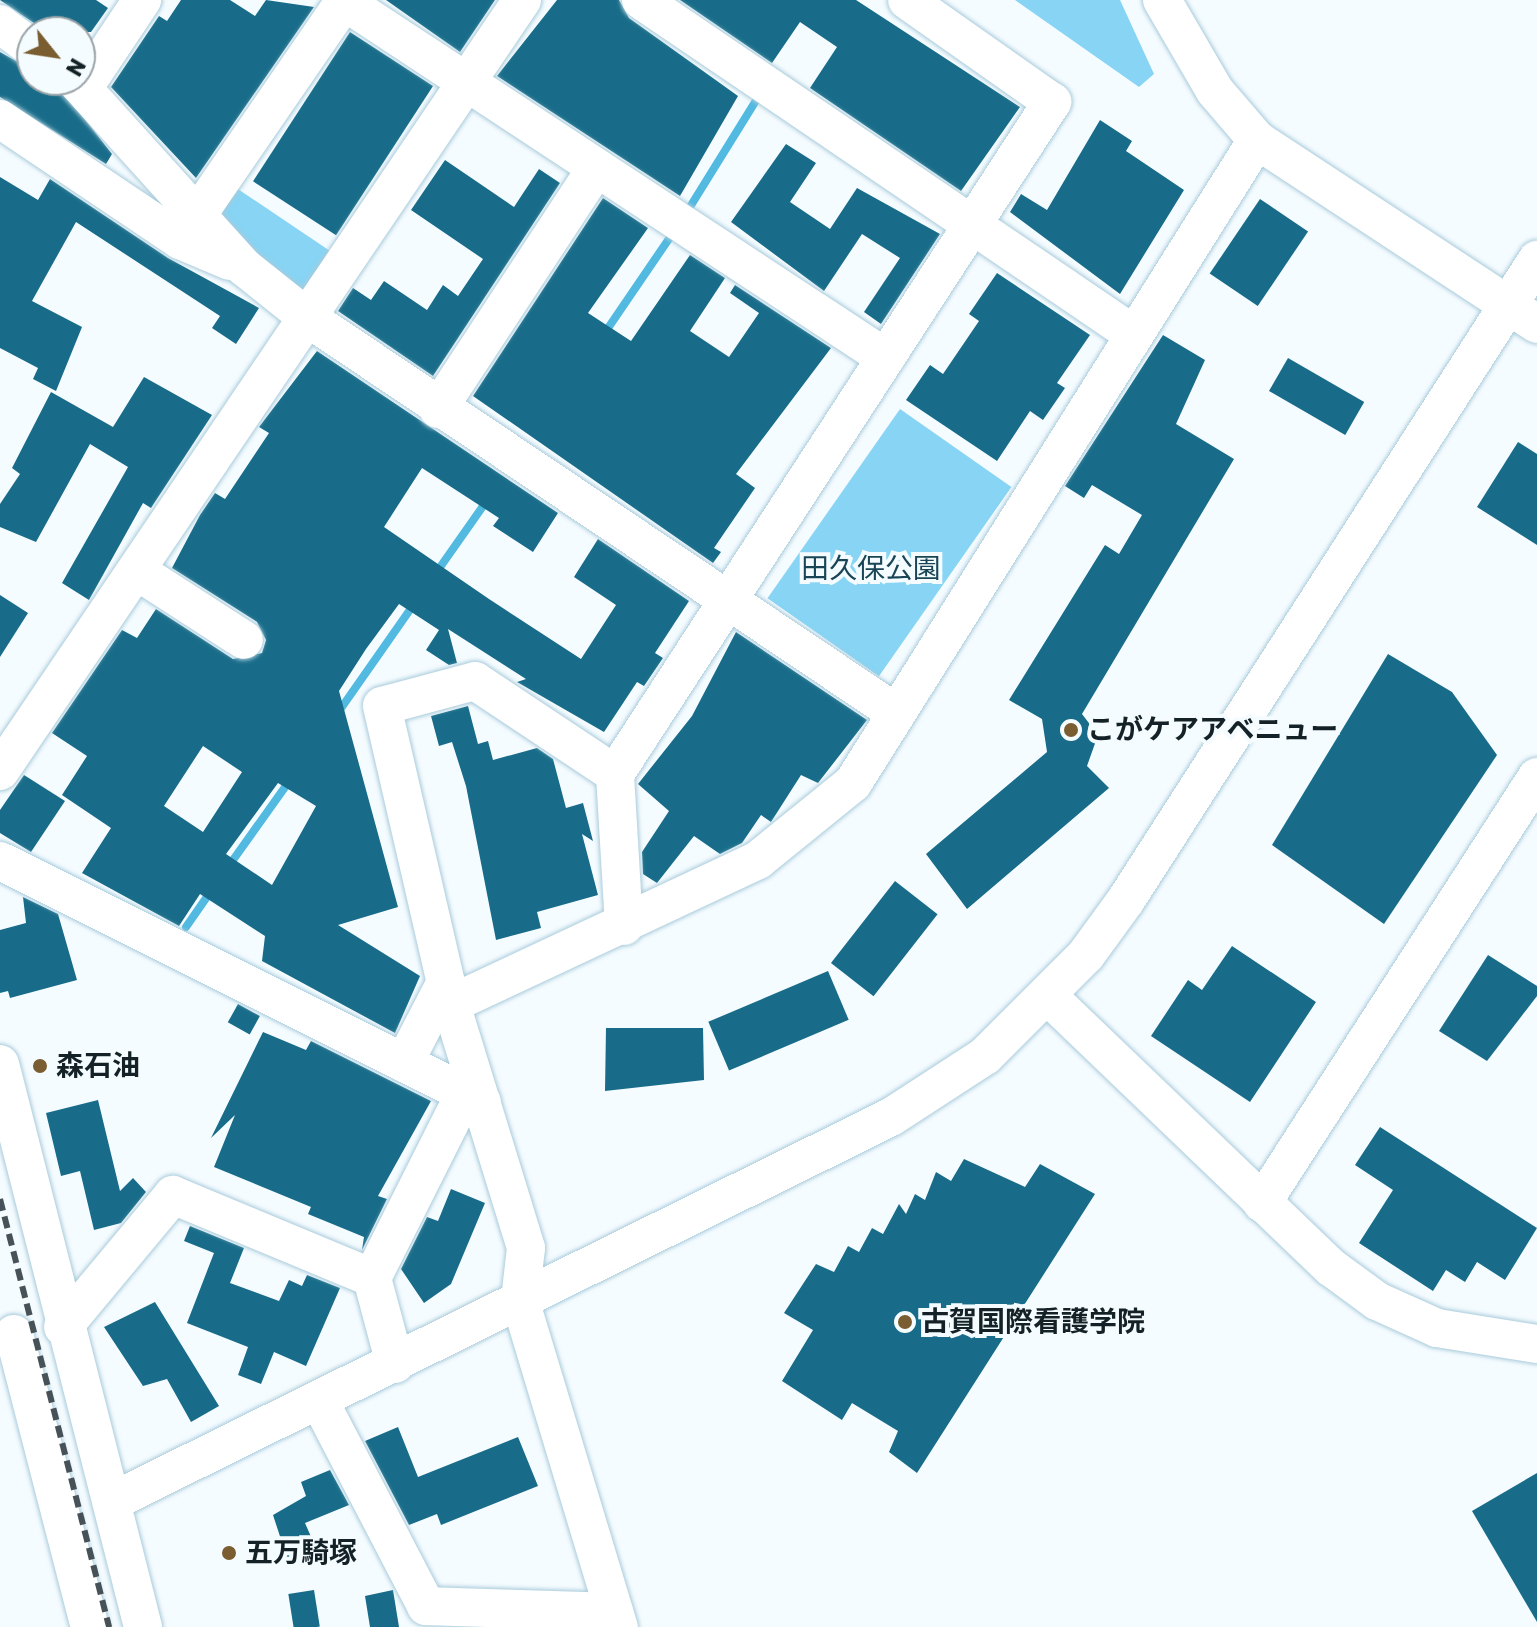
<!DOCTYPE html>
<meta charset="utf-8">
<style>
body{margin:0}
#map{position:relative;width:1537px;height:1627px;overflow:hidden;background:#f5fcff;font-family:Rubik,"Noto Sans JP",sans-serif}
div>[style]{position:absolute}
.green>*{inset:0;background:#87d4f4;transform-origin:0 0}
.stream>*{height:8px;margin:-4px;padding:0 4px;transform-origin:4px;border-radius:4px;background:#52b9e0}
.building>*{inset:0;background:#186c89;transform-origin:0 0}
.roads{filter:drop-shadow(0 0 2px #a9cbdb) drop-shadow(0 0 2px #a9cbdb)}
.minor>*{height:38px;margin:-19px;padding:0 19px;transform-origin:19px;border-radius:19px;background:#fff}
.rail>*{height:6px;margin-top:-3px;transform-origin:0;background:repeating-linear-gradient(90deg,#465257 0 12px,transparent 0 18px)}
.dots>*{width:22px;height:22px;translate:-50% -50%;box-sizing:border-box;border:4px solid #f5fcff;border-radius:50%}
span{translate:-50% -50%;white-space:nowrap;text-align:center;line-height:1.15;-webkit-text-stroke:8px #f5fcff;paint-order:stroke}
.park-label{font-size:28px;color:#194556}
.poi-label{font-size:28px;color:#142227;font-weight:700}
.left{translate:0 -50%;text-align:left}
.north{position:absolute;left:16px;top:16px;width:80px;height:80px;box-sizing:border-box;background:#f5fcff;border:2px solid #9ba5a9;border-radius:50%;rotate:120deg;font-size:22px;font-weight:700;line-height:32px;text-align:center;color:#142227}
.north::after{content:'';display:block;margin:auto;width:28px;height:36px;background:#7a5d30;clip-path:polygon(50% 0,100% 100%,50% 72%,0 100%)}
</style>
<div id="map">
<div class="green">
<i style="clip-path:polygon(1015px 0,1120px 0,1154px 74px,1139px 87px)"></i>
<i style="clip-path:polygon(226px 181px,336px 255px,306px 301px,284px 288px,210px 207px)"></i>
<i style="left:900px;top:409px;width:136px;height:231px;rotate:35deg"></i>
</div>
<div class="stream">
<i style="left:685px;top:215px;width:142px;rotate:-58.2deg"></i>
<i style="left:604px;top:334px;width:126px;rotate:-55.7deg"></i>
<i style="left:436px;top:573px;width:90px;rotate:-54.9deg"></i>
<i style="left:337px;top:714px;width:134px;rotate:-55deg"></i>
<i style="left:228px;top:867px;width:107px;rotate:-54.5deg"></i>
<i style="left:186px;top:927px;width:44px;rotate:-55.2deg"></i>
</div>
<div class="building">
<i style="clip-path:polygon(0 0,96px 0,108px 8px,91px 32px,47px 32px)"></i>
<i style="clip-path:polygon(181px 0,230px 0,255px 16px,266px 0,314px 7px,196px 178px,111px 87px,159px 16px,167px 21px)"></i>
<i style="clip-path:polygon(386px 0,495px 0,460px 52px)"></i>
<i style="clip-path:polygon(557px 0,619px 0,629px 18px,738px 96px,680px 196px,497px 76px)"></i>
<i style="clip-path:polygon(680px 0,856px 0,1020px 107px,961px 191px,810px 88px,837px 47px,800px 22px,772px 63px)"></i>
<i style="left:350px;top:32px;width:99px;height:178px;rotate:33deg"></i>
<i style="clip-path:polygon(0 52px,32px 70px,32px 80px,54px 80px,112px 154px,106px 164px,0 97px)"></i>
<i style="clip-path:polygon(1100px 120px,1132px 141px,1126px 151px,1184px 190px,1120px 294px,1010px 212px,1021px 194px,1047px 210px)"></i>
<i style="clip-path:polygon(786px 144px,816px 163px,790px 202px,830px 229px,857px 188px,940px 234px,881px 324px,864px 312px,900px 258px,862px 234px,824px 291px,731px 222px)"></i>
<i style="clip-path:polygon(445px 160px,514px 207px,539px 169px,560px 183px,433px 376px,338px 311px,353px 288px,371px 300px,384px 281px,427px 310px,443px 285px,458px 296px,483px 259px,411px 210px)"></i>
<i style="clip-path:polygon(0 177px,38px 200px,50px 179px,168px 258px,259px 308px,236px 344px,212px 328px,220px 316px,76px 222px,32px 301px,82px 327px,56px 391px,33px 379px,38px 368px,0 348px)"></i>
<i style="clip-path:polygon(603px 198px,648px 228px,588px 313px,631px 341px,690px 255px,725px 278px,690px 331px,729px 357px,759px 313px,730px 293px,735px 285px,831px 348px,736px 474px,755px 488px,714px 548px,721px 552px,713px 563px,473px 396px)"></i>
<i style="left:1260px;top:199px;width:58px;height:90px;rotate:34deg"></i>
<i style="clip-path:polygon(997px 273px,1090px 335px,1057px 383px,1065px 388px,1043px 420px,1030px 411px,997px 461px,906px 400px,930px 365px,943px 374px,979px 321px,969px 314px)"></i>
<i style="clip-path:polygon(1163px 335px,1205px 360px,1176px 424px,1234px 459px,1082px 714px,1098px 735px,1087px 766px,1109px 788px,967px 909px,926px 854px,1047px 752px,1042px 719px,1009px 700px,1105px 545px,1119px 554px,1142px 515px,1092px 485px,1084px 498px,1065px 486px)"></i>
<i style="clip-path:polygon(evenodd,317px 351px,558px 513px,533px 552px,493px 526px,499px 518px,422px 468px,384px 527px,489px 599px,581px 659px,616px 605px,574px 577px,598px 539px,689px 601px,655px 653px,663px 658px,644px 686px,637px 682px,604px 732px,517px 682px,526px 679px,448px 629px,457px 663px,449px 665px,426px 650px,439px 630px,399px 604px,366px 649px,339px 691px,398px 907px,338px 925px,420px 976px,395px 1033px,262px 961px,265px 936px,200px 894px,179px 926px,82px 873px,111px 828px,62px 795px,87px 756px,52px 733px,122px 630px,137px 638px,156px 609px,233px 659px,262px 653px,266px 640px,257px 622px,172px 568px,200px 515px,215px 493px,225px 499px,269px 433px,259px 427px,317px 351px,203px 746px,242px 772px,203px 832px,164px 806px,203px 746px,317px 351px,278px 783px,316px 806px,272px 885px,226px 854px,278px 783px)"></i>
<i style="left:1288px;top:358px;width:88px;height:38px;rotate:30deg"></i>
<i style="clip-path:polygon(144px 377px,212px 415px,151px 508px,143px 503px,89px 600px,62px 583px,128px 467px,90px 444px,36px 542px,0 527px,0 504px,20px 474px,12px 468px,51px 392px,113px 427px)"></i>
<i style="clip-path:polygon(1518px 442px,1537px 454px,1537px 545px,1477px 507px)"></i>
<i style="clip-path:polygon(0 595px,28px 613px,0 657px)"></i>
<i style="clip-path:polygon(736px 632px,867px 720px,818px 783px,801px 775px,771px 822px,761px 815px,742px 843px,720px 854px,694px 836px,657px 883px,643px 874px,642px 852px,669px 811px,638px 784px,692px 716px)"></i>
<i style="clip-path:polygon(1388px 654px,1452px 692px,1497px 755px,1384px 924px,1272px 845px)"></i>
<i style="clip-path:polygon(468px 706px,478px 744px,488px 741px,493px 760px,537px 748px,553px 759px,566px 808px,583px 803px,593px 841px,582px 834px,598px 895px,537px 912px,541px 928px,496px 940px,466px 786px,452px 742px,439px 746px,431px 716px)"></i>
<i style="clip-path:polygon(24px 775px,65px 801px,31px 852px,0 833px,0 810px)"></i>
<i style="left:895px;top:881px;width:54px;height:104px;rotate:38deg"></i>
<i style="clip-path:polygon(23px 897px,58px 914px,77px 980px,10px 998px,8px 991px,0 993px,0 930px,26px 923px)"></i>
<i style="clip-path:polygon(1232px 946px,1316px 1002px,1250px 1102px,1151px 1036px,1188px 980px,1202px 990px)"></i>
<i style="clip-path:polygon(1488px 955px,1537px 986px,1537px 996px,1487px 1061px,1439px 1031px)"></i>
<i style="left:828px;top:971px;width:53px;height:130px;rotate:67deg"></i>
<i style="left:238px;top:1004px;width:25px;height:21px;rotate:29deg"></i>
<i style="clip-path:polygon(606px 1028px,703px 1028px,704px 1080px,605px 1091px)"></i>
<i style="clip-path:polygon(263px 1032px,306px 1050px,311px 1041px,431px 1101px,378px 1196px,387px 1199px,362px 1250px,364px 1237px,308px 1214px,311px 1207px,214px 1167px,235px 1115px,211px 1138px)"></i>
<i style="clip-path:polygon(98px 1100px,120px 1191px,133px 1178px,146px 1192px,121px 1223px,94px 1230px,80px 1171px,61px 1176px,46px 1113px)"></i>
<i style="clip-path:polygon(1380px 1127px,1537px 1228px,1505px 1280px,1477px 1262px,1465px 1282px,1446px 1270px,1433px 1291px,1359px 1243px,1393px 1190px,1355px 1165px)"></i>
<i style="clip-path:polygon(964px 1159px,1025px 1187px,1040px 1164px,1095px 1194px,917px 1473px,889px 1452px,898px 1431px,852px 1403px,842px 1420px,782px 1381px,813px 1330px,784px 1313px,816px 1264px,834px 1272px,848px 1246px,859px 1252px,872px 1228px,883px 1234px,899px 1204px,906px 1214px,915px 1194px,925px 1200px,936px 1172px,951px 1181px)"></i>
<i style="clip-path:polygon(451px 1189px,485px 1203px,451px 1284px,424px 1303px,401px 1269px,427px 1217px,438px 1221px)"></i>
<i style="clip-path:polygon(190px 1226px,244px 1248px,230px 1283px,279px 1301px,289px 1280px,302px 1286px,307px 1275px,340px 1288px,306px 1366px,274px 1352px,261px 1384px,238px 1375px,248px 1347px,187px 1323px,214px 1253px,184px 1241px)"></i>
<i style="clip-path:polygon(155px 1302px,219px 1406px,191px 1422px,167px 1379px,143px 1386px,104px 1327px)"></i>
<i style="clip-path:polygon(398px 1427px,418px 1477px,518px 1437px,538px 1486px,441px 1525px,437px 1514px,409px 1525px,365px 1441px)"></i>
<i style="clip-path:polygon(330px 1470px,349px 1505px,305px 1523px,319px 1555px,290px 1567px,273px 1515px,306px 1496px,301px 1482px)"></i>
<i style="clip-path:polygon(1537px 1473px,1537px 1622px,1472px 1511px)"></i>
<i style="left:314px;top:1590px;width:37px;height:26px;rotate:81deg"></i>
<i style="clip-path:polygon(393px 1590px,399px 1627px,370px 1627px,365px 1596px)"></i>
</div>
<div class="roads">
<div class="minor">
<i style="left:342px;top:0;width:651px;rotate:33.35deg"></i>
<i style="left:641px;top:0;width:595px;rotate:34.17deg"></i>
<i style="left:1162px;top:0;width:105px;rotate:59.8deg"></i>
<i style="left:1215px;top:91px;width:65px;rotate:49.4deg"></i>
<i style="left:1257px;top:140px;width:335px;rotate:33.3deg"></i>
<i style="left:0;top:24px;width:40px;rotate:37deg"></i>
<i style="left:75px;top:80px;width:252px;rotate:47.9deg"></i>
<i style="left:244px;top:267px;width:82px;rotate:38.6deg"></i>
<i style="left:308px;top:318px;width:708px;rotate:33.89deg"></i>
<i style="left:84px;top:87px;width:105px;rotate:-56.3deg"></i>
<i style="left:0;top:119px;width:217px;rotate:33.9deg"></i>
<i style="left:180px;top:240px;width:54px;rotate:22.8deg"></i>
<i style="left:196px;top:217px;width:261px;rotate:-55.5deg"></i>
<i style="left:438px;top:409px;width:286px;rotate:-56.7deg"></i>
<i style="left:137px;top:571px;width:127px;rotate:32.8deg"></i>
<i style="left:0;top:771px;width:931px;rotate:-55.9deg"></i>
<i style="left:615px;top:774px;width:168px;rotate:-146.4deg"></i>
<i style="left:475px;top:681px;width:96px;rotate:165deg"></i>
<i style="left:382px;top:706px;width:306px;rotate:77deg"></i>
<i style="left:451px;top:1004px;width:255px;rotate:72.9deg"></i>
<i style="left:526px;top:1248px;width:52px;rotate:96.6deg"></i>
<i style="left:520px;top:1300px;width:342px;rotate:73.2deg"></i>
<i style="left:0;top:861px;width:520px;rotate:26.52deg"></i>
<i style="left:624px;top:926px;width:152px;rotate:-93.4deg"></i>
<i style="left:615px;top:774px;width:802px;rotate:-56.96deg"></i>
<i style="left:1052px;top:102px;width:177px;rotate:-144.9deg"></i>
<i style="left:1048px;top:996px;width:393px;rotate:43.8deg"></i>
<i style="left:1332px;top:1268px;width:56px;rotate:36.3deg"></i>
<i style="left:1377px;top:1301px;width:66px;rotate:24.2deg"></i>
<i style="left:1437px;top:1328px;width:101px;rotate:9.1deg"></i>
<i style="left:451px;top:1004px;width:339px;rotate:-25.1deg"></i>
<i style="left:758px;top:860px;width:122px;rotate:-39deg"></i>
<i style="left:853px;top:783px;width:759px;rotate:-57.86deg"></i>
<i style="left:404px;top:1063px;width:91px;rotate:-62.6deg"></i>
<i style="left:0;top:1064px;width:581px;rotate:75.75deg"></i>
<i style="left:1262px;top:1203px;width:507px;rotate:-57.16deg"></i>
<i style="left:372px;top:1278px;width:207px;rotate:-63.3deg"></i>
<i style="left:465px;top:1093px;width:19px;rotate:28deg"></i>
<i style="left:63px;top:1327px;width:172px;rotate:-50.2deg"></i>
<i style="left:173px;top:1195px;width:216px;rotate:22.6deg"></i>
<i style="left:372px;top:1278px;width:89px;rotate:75deg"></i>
<i style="left:14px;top:1334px;width:303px;rotate:75.5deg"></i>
<i style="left:320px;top:1402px;width:230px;rotate:62.5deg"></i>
<i style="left:426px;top:1606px;width:188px;rotate:1.8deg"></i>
<i style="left:115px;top:1500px;width:865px;rotate:-26.27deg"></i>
<i style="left:891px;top:1117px;width:112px;rotate:-33deg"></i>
<i style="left:985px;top:1056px;width:143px;rotate:-45deg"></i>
<i style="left:1086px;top:955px;width:68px;rotate:-54deg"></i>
<i style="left:1126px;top:900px;width:761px;rotate:-57.29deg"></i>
</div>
</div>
<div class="rail">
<i style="left:0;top:1199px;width:442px;rotate:75.7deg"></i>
</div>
<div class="dots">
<i style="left:1071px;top:730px;background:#7a5d30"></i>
<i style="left:40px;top:1066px;background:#7a5d30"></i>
<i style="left:905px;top:1322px;background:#7a5d30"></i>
<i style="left:229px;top:1553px;background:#7a5d30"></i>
</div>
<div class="park-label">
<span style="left:871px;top:569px">田久保公園</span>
</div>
<div class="poi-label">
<span class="left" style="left:1087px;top:730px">こがケアアベニュー</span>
<span class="left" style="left:56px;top:1066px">森石油</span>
<span class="left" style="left:921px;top:1322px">古賀国際看護学院</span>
<span class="left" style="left:245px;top:1553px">五万騎塚</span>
</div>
<div class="north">N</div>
</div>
